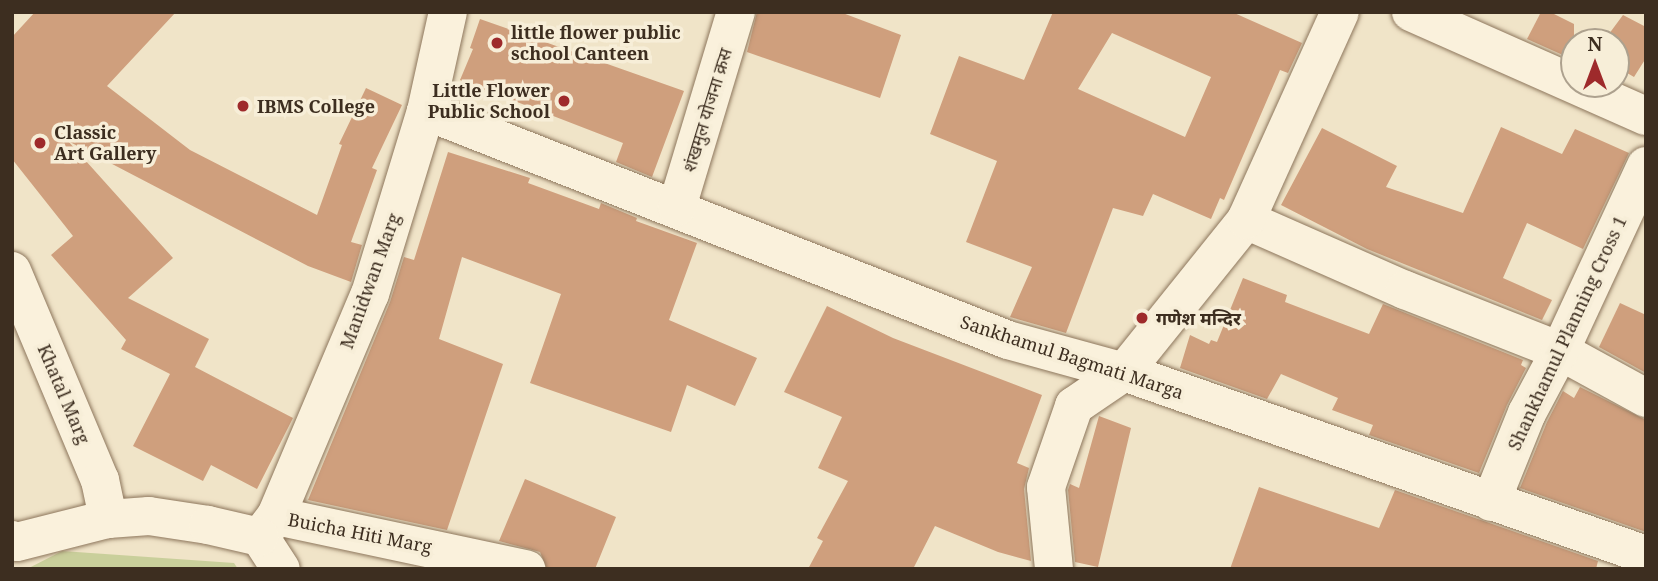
<!DOCTYPE html>
<meta charset="utf-8">
<style>
body{margin:0}
#map{position:relative;width:1658px;height:581px;overflow:hidden;background:#f0e4c8;font-family:"Noto Serif","Noto Sans Devanagari",serif}
div>[style]{position:absolute}
.green>*{inset:0;background:#c9cf9b}
.building>*{inset:0;background:#cf9f7d}
.roads{filter:drop-shadow(0 0 2px #8d765c) drop-shadow(0 0 2px #8d765c)}
.minor>*{height:38px;margin:-19px;padding:0 19px;transform-origin:19px;border-radius:19px;background:#faf1dc}
.dots>*{width:19px;height:19px;translate:-50% -50%;box-sizing:border-box;border:4px solid #f7eed8;border-radius:50%}
span{translate:-50% -50%;white-space:nowrap;text-align:center;line-height:1.15;-webkit-text-stroke:7px #f7eed8;paint-order:stroke}
.poi-label{font-size:18px;color:#3d2e20;font-weight:700}
.left{translate:0 -50%;text-align:left}
.right{translate:-100% -50%;text-align:right}
.street-label{font-size:18px;color:#3d2e20}
.frame{position:absolute;inset:0;border:14px solid #3d2e20;pointer-events:none}
.north{position:absolute;left:1560px;top:28px;width:70px;height:70px;box-sizing:border-box;background:#f7eed8;border:2px solid #ada18e;border-radius:50%;rotate:0deg;font-size:19px;font-weight:700;line-height:28px;text-align:center;color:#3d2e20}
.north::after{content:'';display:block;margin:auto;width:24px;height:32px;background:#9e2a2b;clip-path:polygon(50% 0,100% 100%,50% 72%,0 100%)}
</style>
<div id="map">
<div class="green">
<i style="clip-path:polygon(62px 551px,234px 563px,238px 569px,27px 569px)"></i>
</div>
<div class="building">
<i style="clip-path:polygon(35px 12px,176px 12px,107px 86px,190px 150px,317px 215px,342px 145px,339px 144px,366px 88px,402px 105px,372px 168px,377px 170px,351px 242px,362px 245px,351px 282px,308px 266px,68px 141px,173px 258px,128px 298px,209px 339px,195px 367px,293px 418px,257px 489px,211px 465px,203px 481px,133px 446px,170px 374px,121px 349px,126px 340px,51px 255px,73px 236px,12px 159px,12px 37px)"></i>
<i style="clip-path:polygon(757px 12px,840px 12px,901px 35px,880px 98px,747px 52px)"></i>
<i style="clip-path:polygon(evenodd,1053px 12px,1232px 12px,1302px 43px,1288px 73px,1280px 70px,1224px 200px,1220px 198px,1211px 219px,1153px 194px,1143px 216px,1113px 208px,1066px 333px,1010px 317px,1032px 267px,966px 242px,997px 161px,930px 134px,959px 56px,1024px 80px,1053px 12px,1112px 33px,1211px 77px,1185px 137px,1078px 89px,1112px 33px)"></i>
<i style="clip-path:polygon(1541px 12px,1550px 12px,1574px 24px,1574px 60px,1527px 39px)"></i>
<i style="clip-path:polygon(1623px 15px,1646px 27px,1646px 58px,1634px 77px,1622px 70px,1616px 79px,1616px 42px,1603px 42px)"></i>
<i style="clip-path:polygon(480px 19px,684px 91px,652px 177px,616px 162px,623px 143px,460px 80px,473px 49px,470px 48px)"></i>
<i style="clip-path:polygon(1501px 127px,1562px 154px,1575px 129px,1629px 153px,1583px 249px,1527px 223px,1503px 278px,1552px 300px,1542px 320px,1367px 249px,1281px 205px,1322px 128px,1397px 166px,1386px 187px,1463px 213px)"></i>
<i style="clip-path:polygon(448px 152px,530px 178px,528px 183px,599px 209px,601px 203px,637px 218px,636px 221px,697px 243px,669px 320px,757px 358px,735px 406px,687px 385px,671px 432px,530px 383px,561px 294px,462px 257px,439px 339px,503px 364px,447px 530px,308px 500px,390px 302px,404px 257px,414px 260px)"></i>
<i style="clip-path:polygon(1243px 278px,1287px 295px,1285px 302px,1369px 334px,1383px 304px,1523px 360px,1521px 365px,1526px 368px,1507px 405px,1479px 473px,1369px 435px,1373px 425px,1332px 410px,1338px 398px,1281px 374px,1267px 399px,1180px 368px,1190px 335px,1209px 344px,1211px 340px,1217px 342px)"></i>
<i style="clip-path:polygon(1620px 303px,1646px 315px,1646px 373px,1599px 347px)"></i>
<i style="clip-path:polygon(827px 306px,893px 338px,1042px 395px,1017px 463px,1029px 468px,1024px 489px,1031px 561px,998px 552px,935px 526px,913px 569px,808px 569px,823px 541px,817px 538px,848px 481px,818px 468px,842px 417px,784px 392px)"></i>
<i style="clip-path:polygon(1580px 387px,1646px 420px,1646px 532px,1520px 488px,1547px 422px,1563px 391px,1574px 398px)"></i>
<i style="clip-path:polygon(1099px 416px,1131px 428px,1098px 567px,1075px 562px,1068px 490px,1070px 484px,1079px 488px)"></i>
<i style="clip-path:polygon(525px 479px,616px 517px,595px 569px,547px 569px,540px 552px,499px 541px)"></i>
<i style="clip-path:polygon(1259px 487px,1379px 528px,1395px 490px,1598px 561px,1596px 569px,1230px 569px)"></i>
</div>
<div class="roads">
<div class="minor">
<i style="left:1411px;top:12px;width:257px;rotate:23.9deg"></i>
<i style="left:426px;top:111px;width:625px;rotate:21.48deg"></i>
<i style="left:1008px;top:340px;width:120px;rotate:15.4deg"></i>
<i style="left:1124px;top:372px;width:553px;rotate:19.32deg"></i>
<i style="left:677px;top:207px;width:204px;rotate:-73.2deg"></i>
<i style="left:1246px;top:220px;width:174px;rotate:23.8deg"></i>
<i style="left:1405px;top:290px;width:167px;rotate:21.5deg"></i>
<i style="left:1560px;top:351px;width:98px;rotate:28.7deg"></i>
<i style="left:12px;top:271px;width:227px;rotate:67.2deg"></i>
<i style="left:100px;top:480px;width:40px;rotate:78deg"></i>
<i style="left:1491px;top:502px;width:96px;rotate:-68deg"></i>
<i style="left:1527px;top:413px;width:70px;rotate:-62deg"></i>
<i style="left:1560px;top:351px;width:204px;rotate:-65.1deg"></i>
<i style="left:276px;top:516px;width:256px;rotate:12deg"></i>
<i style="left:260px;top:537px;width:26px;rotate:-53deg"></i>
<i style="left:276px;top:516px;width:241px;rotate:-67.1deg"></i>
<i style="left:370px;top:294px;width:191px;rotate:-73deg"></i>
<i style="left:426px;top:111px;width:101px;rotate:-77.5deg"></i>
<i style="left:260px;top:537px;width:38px;rotate:57deg"></i>
<i style="left:12px;top:540px;width:5px;rotate:22deg"></i>
<i style="left:17px;top:542px;width:94px;rotate:-14.2deg"></i>
<i style="left:108px;top:519px;width:41px;rotate:-4.2deg"></i>
<i style="left:149px;top:516px;width:60px;rotate:8.7deg"></i>
<i style="left:208px;top:525px;width:53px;rotate:13deg"></i>
<i style="left:1054px;top:569px;width:82px;rotate:-95.6deg"></i>
<i style="left:1046px;top:487px;width:86px;rotate:-70.9deg"></i>
<i style="left:1074px;top:406px;width:60px;rotate:-34.2deg"></i>
<i style="left:1124px;top:372px;width:195px;rotate:-51.2deg"></i>
<i style="left:1246px;top:220px;width:228px;rotate:-65.7deg"></i>
</div>
</div>
<div class="dots">
<i style="left:497px;top:43px;background:#9e2a2b"></i>
<i style="left:564px;top:101px;background:#9e2a2b"></i>
<i style="left:243px;top:106px;background:#9e2a2b"></i>
<i style="left:40px;top:143px;background:#9e2a2b"></i>
<i style="left:1142px;top:318px;background:#9e2a2b"></i>
</div>
<div class="poi-label">
<span class="left" style="left:511px;top:43px">little flower public<br>school Canteen</span>
<span class="right" style="left:550px;top:101px">Little Flower<br>Public School</span>
<span class="left" style="left:257px;top:106px">IBMS College</span>
<span class="left" style="left:54px;top:143px">Classic<br>Art Gallery</span>
<span class="left" style="left:1156px;top:318px">गणेश मन्दिर</span>
</div>
<div class="street-label">
<span style="left:707px;top:110px;rotate:-73deg">शंखमुल योजना क्रस</span>
<span style="left:370px;top:281px;rotate:-70deg">Manidwan Marg</span>
<span style="left:1567px;top:333px;rotate:-65deg">Shankhamul Planning Cross 1</span>
<span style="left:1072px;top:357px;rotate:18deg">Sankhamul Bagmati Marga</span>
<span style="left:64px;top:394px;rotate:67deg">Khatal Marg</span>
<span style="left:360px;top:533px;rotate:11deg">Buicha Hiti Marg</span>
</div>
<div class="frame"></div>
<div class="north">N</div>
</div>
